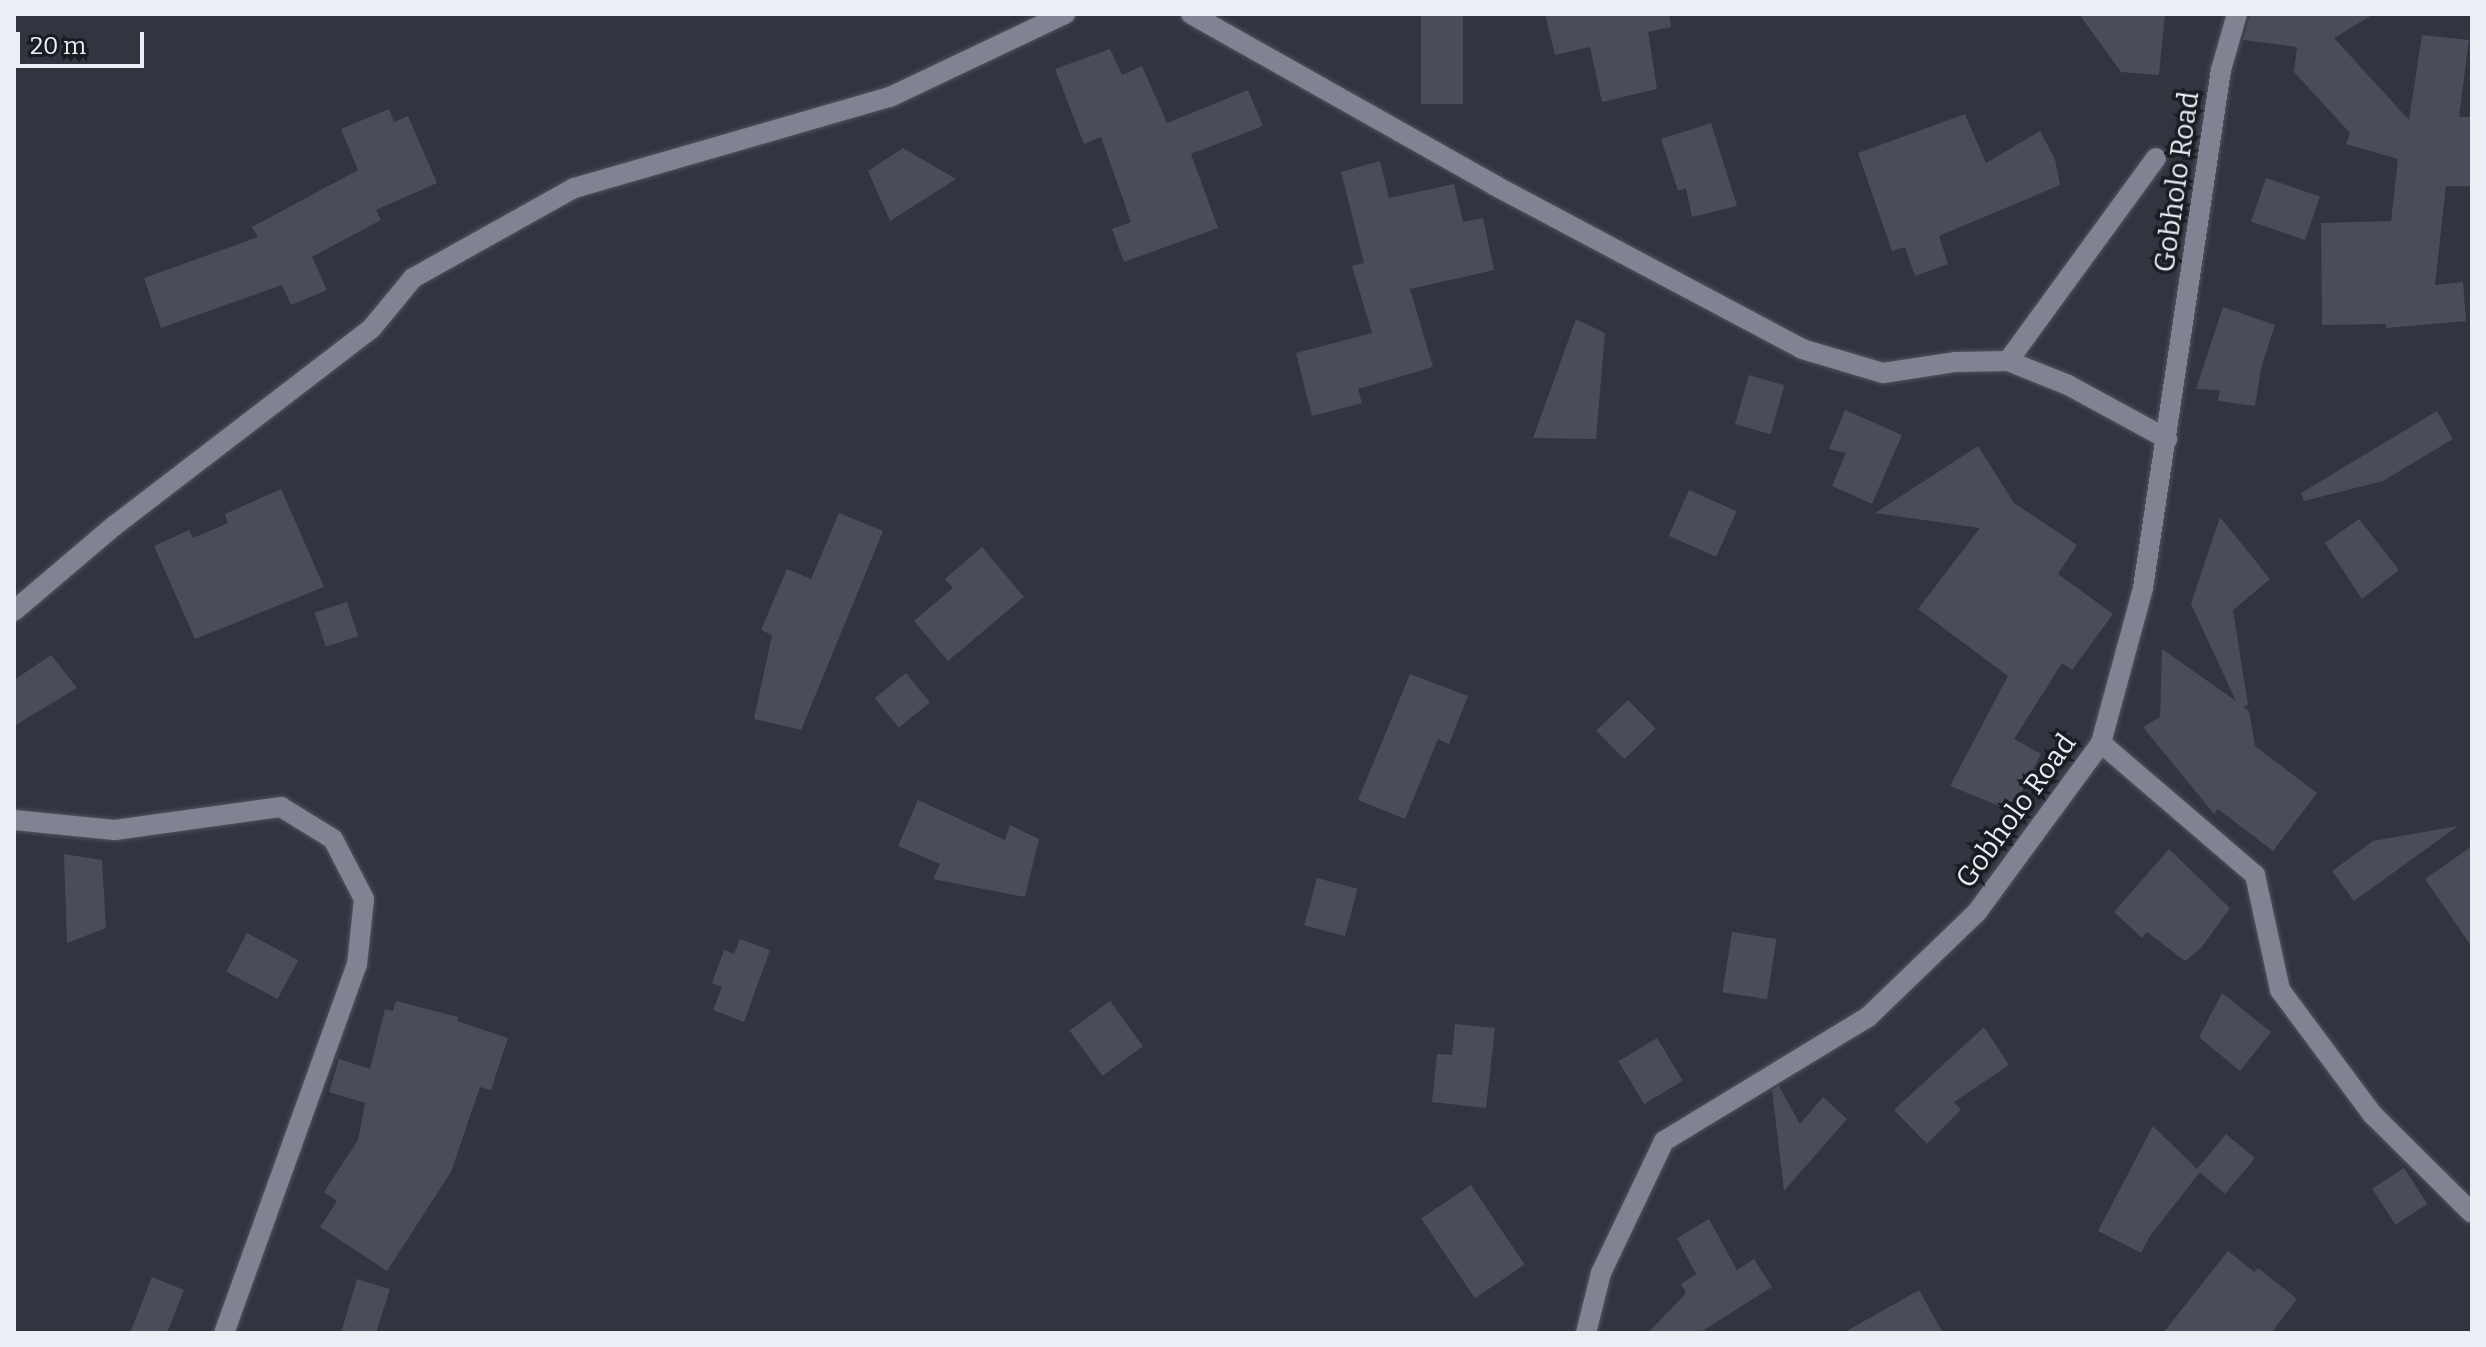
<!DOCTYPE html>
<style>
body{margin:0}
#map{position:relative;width:2486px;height:1347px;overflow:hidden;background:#323440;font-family:Bitter,serif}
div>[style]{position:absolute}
.building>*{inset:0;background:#4a4c59;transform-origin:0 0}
.roads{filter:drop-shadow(0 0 2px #51535d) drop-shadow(0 0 2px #51535d)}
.minor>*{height:20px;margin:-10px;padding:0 10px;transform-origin:10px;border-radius:10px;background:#808391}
.tertiary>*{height:20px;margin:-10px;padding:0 10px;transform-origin:10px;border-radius:10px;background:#808391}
span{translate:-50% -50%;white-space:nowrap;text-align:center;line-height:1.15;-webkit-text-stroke:7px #1b1c22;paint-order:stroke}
.street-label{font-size:28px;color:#eceef6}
.frame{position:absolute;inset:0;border:16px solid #eceef6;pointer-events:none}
.scale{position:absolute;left:16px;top:32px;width:128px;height:36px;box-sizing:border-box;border:4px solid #eceef6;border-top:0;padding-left:10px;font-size:24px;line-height:28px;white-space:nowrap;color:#eceef6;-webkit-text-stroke:6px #1b1c22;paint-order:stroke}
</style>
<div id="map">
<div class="building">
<i style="left:1421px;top:14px;width:42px;height:90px"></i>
<i style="clip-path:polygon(1545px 14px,1669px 14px,1671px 27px,1648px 32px,1657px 89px,1602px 102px,1590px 47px,1555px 55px)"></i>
<i style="clip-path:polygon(2079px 14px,2165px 14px,2159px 75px,2121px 72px)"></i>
<i style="clip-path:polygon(2250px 14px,2374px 14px,2334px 38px,2409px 120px,2422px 35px,2469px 40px,2459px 117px,2472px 117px,2472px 186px,2446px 186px,2435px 285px,2463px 282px,2466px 321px,2386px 328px,2386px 324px,2322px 325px,2321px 223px,2391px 221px,2398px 159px,2346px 144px,2350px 133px,2294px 72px,2297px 47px,2243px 40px)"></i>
<i style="clip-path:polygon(1110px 49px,1122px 75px,1142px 66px,1167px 123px,1248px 90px,1263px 126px,1191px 154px,1218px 228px,1124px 262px,1112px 229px,1131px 222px,1101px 137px,1084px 144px,1055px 69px)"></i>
<i style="clip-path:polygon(389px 109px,394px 122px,408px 116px,437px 183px,376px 210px,381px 220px,312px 257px,327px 290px,291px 305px,282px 285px,161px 328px,144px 278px,258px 237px,252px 227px,358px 170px,341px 129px)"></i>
<i style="clip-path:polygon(1965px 114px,1986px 163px,2040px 131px,2055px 159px,2060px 185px,1939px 236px,1948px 264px,1915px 276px,1905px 247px,1892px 251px,1858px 153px)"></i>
<i style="clip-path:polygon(1711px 123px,1737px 206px,1692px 217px,1686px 188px,1678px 191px,1661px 139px)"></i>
<i style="clip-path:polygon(903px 148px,956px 179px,890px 221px,868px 171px)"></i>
<i style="clip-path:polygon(1380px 161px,1389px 198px,1454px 184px,1463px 222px,1483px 218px,1494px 270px,1410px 289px,1433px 367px,1358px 389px,1362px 403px,1312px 416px,1296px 353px,1372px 333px,1352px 266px,1364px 263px,1341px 172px)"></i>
<i style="left:2266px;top:178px;width:57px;height:46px;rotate:19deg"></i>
<i style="clip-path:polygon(2223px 307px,2275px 325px,2261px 368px,2255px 406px,2218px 401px,2220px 390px,2196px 389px)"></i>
<i style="clip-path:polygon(1576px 319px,1605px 333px,1596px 439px,1533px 438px)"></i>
<i style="left:1749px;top:375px;width:37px;height:51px;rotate:16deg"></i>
<i style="clip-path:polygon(1845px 410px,1902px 435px,1872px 504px,1832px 486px,1846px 453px,1829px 449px)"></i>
<i style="clip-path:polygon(2437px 411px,2453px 439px,2383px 481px,2304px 501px,2301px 493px)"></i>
<i style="clip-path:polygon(1978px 446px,2014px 503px,2077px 545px,2058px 574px,2113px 614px,2072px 670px,2062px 663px,2014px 739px,2041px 754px,2012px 811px,1950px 786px,2008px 676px,1918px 609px,1980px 528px,1875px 513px)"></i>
<i style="clip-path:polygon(281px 489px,324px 587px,195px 639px,154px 546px,189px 530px,193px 538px,228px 523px,225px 514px)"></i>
<i style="left:1689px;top:490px;width:52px;height:50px;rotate:24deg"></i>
<i style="clip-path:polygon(839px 513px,883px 531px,801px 730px,754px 719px,772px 635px,761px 630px,787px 569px,811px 579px)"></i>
<i style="clip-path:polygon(2220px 517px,2270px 579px,2233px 610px,2248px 705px,2243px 707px,2249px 711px,2255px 746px,2317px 793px,2273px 851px,2218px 809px,2214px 814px,2143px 727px,2160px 717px,2162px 649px,2236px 701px,2191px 604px)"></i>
<i style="clip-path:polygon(2359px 519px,2399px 570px,2362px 599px,2325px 543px)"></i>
<i style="clip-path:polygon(982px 547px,1024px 597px,948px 661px,914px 621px,953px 588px,945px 579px)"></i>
<i style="left:347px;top:602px;width:36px;height:34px;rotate:72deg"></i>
<i style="clip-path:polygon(51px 655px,77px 688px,14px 726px,14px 680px)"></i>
<i style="left:906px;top:673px;width:38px;height:40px;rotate:51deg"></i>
<i style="clip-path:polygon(1410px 674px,1468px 696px,1449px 744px,1438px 739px,1405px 819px,1358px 800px)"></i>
<i style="left:1628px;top:700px;width:40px;height:44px;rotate:46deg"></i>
<i style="clip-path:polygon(918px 800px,1005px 840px,1010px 825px,1039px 839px,1025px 897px,933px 879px,940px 864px,898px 846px)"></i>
<i style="clip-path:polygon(2458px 826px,2354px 901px,2332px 871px,2373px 841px)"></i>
<i style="clip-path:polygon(2472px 846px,2472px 947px,2425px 879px)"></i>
<i style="clip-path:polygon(2169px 849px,2230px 908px,2201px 948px,2185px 961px,2147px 932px,2142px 938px,2114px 912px)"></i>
<i style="clip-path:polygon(64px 854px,102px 860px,106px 928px,67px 943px)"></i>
<i style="left:1317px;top:878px;width:42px;height:49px;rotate:15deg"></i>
<i style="left:1732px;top:932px;width:45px;height:61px;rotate:9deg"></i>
<i style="left:247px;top:933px;width:58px;height:44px;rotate:28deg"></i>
<i style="clip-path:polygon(740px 939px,770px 950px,744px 1022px,713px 1010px,722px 987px,712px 983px,724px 950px,734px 954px)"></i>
<i style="clip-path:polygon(2222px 993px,2271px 1032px,2240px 1071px,2199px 1037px)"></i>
<i style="clip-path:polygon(396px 1001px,458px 1017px,457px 1021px,508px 1038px,491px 1090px,480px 1087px,451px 1172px,387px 1271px,320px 1227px,337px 1201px,324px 1192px,358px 1140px,365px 1103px,329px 1092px,339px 1059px,370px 1069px,385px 1009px,393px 1011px)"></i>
<i style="left:1110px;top:1001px;width:56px;height:50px;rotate:54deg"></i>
<i style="clip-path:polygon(1455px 1024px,1495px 1028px,1486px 1108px,1432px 1102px,1437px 1054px,1452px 1055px)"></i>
<i style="clip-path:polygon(1984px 1027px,2009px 1065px,1954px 1102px,1961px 1110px,1927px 1144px,1894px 1110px)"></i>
<i style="left:1657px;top:1038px;width:50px;height:45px;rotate:59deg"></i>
<i style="clip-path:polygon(1779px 1086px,1800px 1124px,1823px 1097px,1847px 1119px,1784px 1191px,1772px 1090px)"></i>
<i style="clip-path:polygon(2153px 1126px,2197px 1169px,2226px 1134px,2255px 1158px,2225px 1194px,2200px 1172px,2150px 1236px,2141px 1253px,2098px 1231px)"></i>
<i style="left:2404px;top:1168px;width:43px;height:38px;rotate:57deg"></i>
<i style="left:1471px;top:1185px;width:96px;height:60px;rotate:56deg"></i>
<i style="clip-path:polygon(1709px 1219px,1737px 1270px,1754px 1259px,1772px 1287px,1699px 1333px,1648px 1333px,1686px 1293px,1681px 1284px,1696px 1274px,1677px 1238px)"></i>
<i style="clip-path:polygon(2228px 1251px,2254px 1272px,2258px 1268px,2297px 1299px,2271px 1333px,2163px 1333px)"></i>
<i style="clip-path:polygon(152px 1277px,184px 1290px,167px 1333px,130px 1333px)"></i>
<i style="clip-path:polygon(357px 1279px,390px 1289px,376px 1333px,341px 1333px)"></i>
<i style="clip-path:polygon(1919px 1290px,1943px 1333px,1843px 1333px)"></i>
</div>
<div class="roads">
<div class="minor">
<i style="left:1191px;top:14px;width:348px;rotate:29.4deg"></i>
<i style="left:1494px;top:185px;width:349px;rotate:28deg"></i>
<i style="left:1802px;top:349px;width:84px;rotate:16.5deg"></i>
<i style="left:1883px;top:373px;width:74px;rotate:-8.6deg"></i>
<i style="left:1956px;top:362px;width:52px;rotate:-1.1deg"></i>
<i style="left:2008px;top:361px;width:65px;rotate:21.8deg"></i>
<i style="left:2068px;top:385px;width:113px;rotate:28.6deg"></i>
<i style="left:2008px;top:361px;width:251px;rotate:-53.9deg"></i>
<i style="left:2101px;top:743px;width:203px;rotate:40.6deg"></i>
<i style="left:2255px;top:875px;width:118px;rotate:77.7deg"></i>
<i style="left:2280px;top:990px;width:156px;rotate:53.4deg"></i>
<i style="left:2373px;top:1115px;width:139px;rotate:44.7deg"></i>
<i style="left:14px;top:820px;width:101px;rotate:5.7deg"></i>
<i style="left:115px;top:830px;width:168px;rotate:-7.9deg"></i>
<i style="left:281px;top:807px;width:61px;rotate:31.6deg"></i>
<i style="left:333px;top:839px;width:68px;rotate:62.7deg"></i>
<i style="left:364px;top:899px;width:65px;rotate:96.1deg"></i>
<i style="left:357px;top:964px;width:392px;rotate:109.8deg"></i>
<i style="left:1586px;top:1333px;width:62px;rotate:-76deg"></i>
<i style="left:1601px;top:1273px;width:146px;rotate:-64.5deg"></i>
<i style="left:1664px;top:1141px;width:239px;rotate:-31.3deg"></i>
<i style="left:1868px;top:1017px;width:151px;rotate:-43.9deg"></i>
<i style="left:1977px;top:912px;width:210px;rotate:-53.7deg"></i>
<i style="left:2101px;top:743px;width:161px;rotate:-74.8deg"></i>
<i style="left:2143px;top:588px;width:524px;rotate:-81.44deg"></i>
<i style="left:2221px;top:70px;width:58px;rotate:-74.1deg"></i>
</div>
<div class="tertiary">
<i style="left:14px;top:611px;width:131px;rotate:-40.4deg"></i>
<i style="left:114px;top:526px;width:324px;rotate:-37.5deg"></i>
<i style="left:371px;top:329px;width:66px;rotate:-50.5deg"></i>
<i style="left:413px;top:278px;width:184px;rotate:-29.2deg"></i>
<i style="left:574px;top:188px;width:329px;rotate:-16.1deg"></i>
<i style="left:890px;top:97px;width:194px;rotate:-25.4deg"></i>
</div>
</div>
<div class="street-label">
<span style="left:2177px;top:182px;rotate:-82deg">Gobholo Road</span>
<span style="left:2016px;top:811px;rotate:-54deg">Gobholo Road</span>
</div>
<div class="frame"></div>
<div class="scale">20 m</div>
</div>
